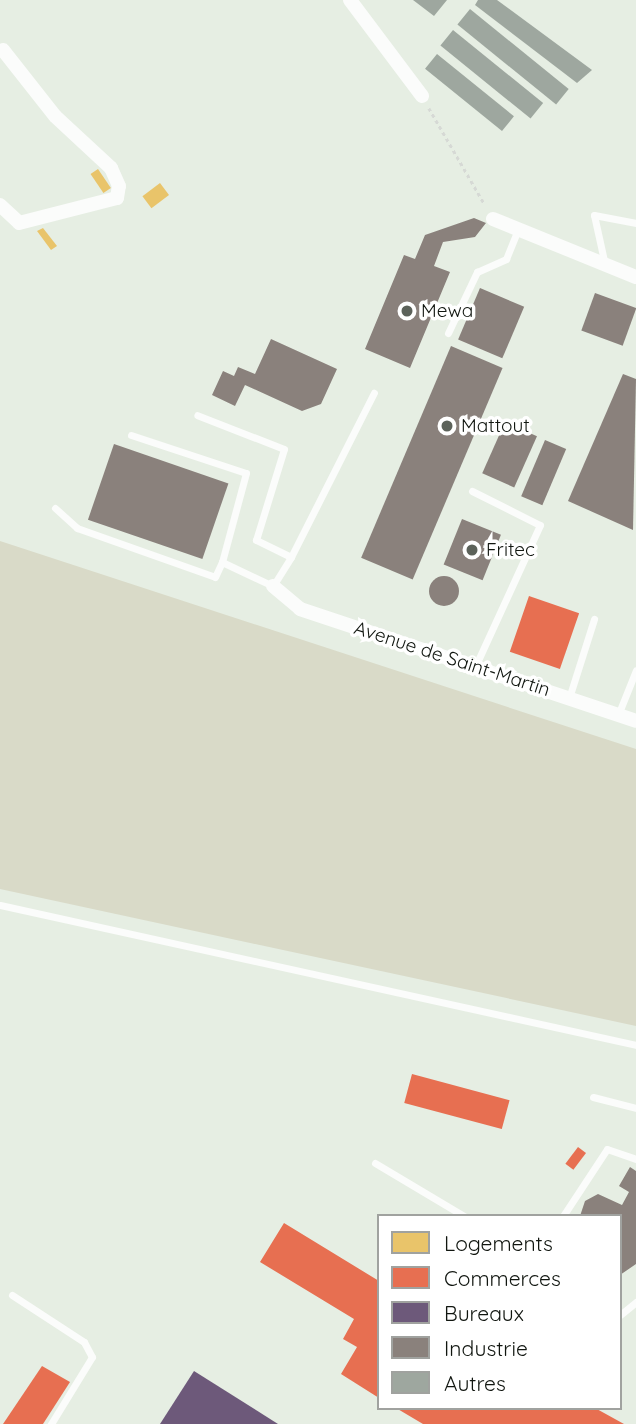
<!DOCTYPE html>
<style>
body{margin:0}
#map{position:relative;width:636px;height:1424px;overflow:hidden;background:#e6eee3;font-family:Quicksand,sans-serif}
div>[style]{position:absolute}
.green>*{inset:0;background:#d9dac8}
.homes>*{inset:0;background:#e9c46a;transform-origin:0 0}
.shops>*{inset:0;background:#e76f51;transform-origin:0 0}
.offices>*{inset:0;background:#6d597a}
.industry>*{inset:0;background:#8a817c;transform-origin:0 0}
.round{border-radius:50%}
.building>*{inset:0;background:#9ea79f;transform-origin:0 0}
.path>*{height:2.5px;margin-top:-1.25px;transform-origin:0;background:repeating-linear-gradient(90deg,#d6d9d5 0 3.5px,transparent 0 7px)}
.lane>*{height:7px;margin:-3.5px;padding:0 3.5px;transform-origin:3.5px;border-radius:3.5px;background:#fbfcfb}
.street>*{height:14px;margin:-7px;padding:0 7px;transform-origin:7px;border-radius:7px;background:#fbfcfb}
.dots>*{width:19px;height:19px;translate:-50% -50%;box-sizing:border-box;border:4px solid #fff;border-radius:50%}
span{translate:-50% -50%;white-space:nowrap;text-align:center;line-height:1.15;-webkit-text-stroke:7px #fff;paint-order:stroke}
.poi-label{font-size:19px;color:#111610}
.left{translate:0 -50%;text-align:left}
.street-label{font-size:19px;color:#111610}
.legend{position:absolute;left:377px;top:1214px;width:245px;height:196px;box-sizing:border-box;background:#fff;border:2px solid #a0a29f;margin:0;padding:9px 12px;list-style:none;font-size:21px;color:#111610}
.legend li{display:flex;align-items:center;gap:14px;height:35px}
.legend b{width:35px;border:2px solid #a0a29f}
</style>
<div id="map">
<div class="green">
<i style="clip-path:polygon(0 541px,636px 749px,636px 1026px,0 889px)"></i>
</div>
<div class="homes">
<i style="left:98px;top:169px;width:23px;height:9px;rotate:56deg"></i>
<i style="left:160px;top:183px;width:15px;height:22px;rotate:53deg"></i>
<i style="clip-path:polygon(43px 228px,57px 246px,51px 250px,37px 231px)"></i>
</div>
<div class="shops">
<i style="left:529px;top:596px;width:53px;height:59px;rotate:19deg"></i>
<i style="left:412px;top:1074px;width:101px;height:30px;rotate:15deg"></i>
<i style="left:578px;top:1147px;width:10px;height:21px;rotate:37deg"></i>
<i style="clip-path:polygon(284px 1223px,379px 1281px,379px 1398px,341px 1374px,357px 1347px,343px 1339px,354px 1319px,260px 1262px)"></i>
<i style="clip-path:polygon(42px 1366px,70px 1382px,43px 1424px,3px 1424px)"></i>
<i style="clip-path:polygon(396px 1408px,595px 1408px,624px 1424px,423px 1424px)"></i>
</div>
<div class="offices">
<i style="clip-path:polygon(194px 1371px,278px 1424px,160px 1424px)"></i>
</div>
<div class="industry">
<i style="clip-path:polygon(474px 218px,486px 223px,475px 237px,443px 242px,434px 266px,450px 272px,410px 368px,365px 349px,404px 255px,415px 259px,425px 235px)"></i>
<i style="left:480px;top:288px;width:48px;height:56px;rotate:23deg"></i>
<i style="left:595px;top:293px;width:44px;height:40px;rotate:20deg"></i>
<i style="clip-path:polygon(271px 339px,337px 369px,321px 404px,302px 411px,245px 385px,235px 406px,212px 395px,223px 371px,234px 376px,238px 367px,255px 374px)"></i>
<i style="left:451px;top:346px;width:56px;height:230px;rotate:23deg"></i>
<i style="clip-path:polygon(623px 374px,636px 379px,633px 530px,568px 501px)"></i>
<i style="left:505px;top:422px;width:35px;height:56px;rotate:24deg"></i>
<i style="left:545px;top:440px;width:23px;height:61px;rotate:23deg"></i>
<i style="left:114px;top:444px;width:121px;height:80px;rotate:19deg"></i>
<i style="left:462px;top:519px;width:42px;height:49px;rotate:22deg"></i>
<i class="round" style="left:429px;top:576px;width:30px;height:30px"></i>
<i style="clip-path:polygon(630px 1167px,636px 1171px,636px 1264px,620px 1275px,620px 1216px,580px 1216px,585px 1201px,598px 1194px,622px 1205px,629px 1192px,619px 1186px)"></i>
</div>
<div class="building">
<i style="clip-path:polygon(413px 0,447px 0,434px 16px)"></i>
<i style="clip-path:polygon(478px 0,497px 0,592px 70px,577px 83px,475px 5px)"></i>
<i style="left:470px;top:9px;width:127px;height:20px;rotate:39deg"></i>
<i style="left:453px;top:30px;width:116px;height:20px;rotate:39deg"></i>
<i style="left:437px;top:54px;width:99px;height:19px;rotate:39deg"></i>
</div>
<div class="path">
<i style="left:429px;top:108px;width:112px;rotate:60deg"></i>
</div>
<div class="lane">
<i style="left:605px;top:265px;width:51px;rotate:-102.4deg"></i>
<i style="left:594px;top:215px;width:43px;rotate:10.8deg"></i>
<i style="left:448px;top:333px;width:68px;rotate:-64.6deg"></i>
<i style="left:477px;top:272px;width:32px;rotate:-24deg"></i>
<i style="left:506px;top:259px;width:32px;rotate:-68deg"></i>
<i style="left:131px;top:435px;width:121px;rotate:18.3deg"></i>
<i style="left:246px;top:473px;width:92px;rotate:105.1deg"></i>
<i style="left:472px;top:491px;width:76px;rotate:26.6deg"></i>
<i style="left:540px;top:525px;width:154px;rotate:114.6deg"></i>
<i style="left:55px;top:508px;width:30px;rotate:42deg"></i>
<i style="left:77px;top:528px;width:146px;rotate:19.5deg"></i>
<i style="left:215px;top:577px;width:17px;rotate:-65deg"></i>
<i style="left:222px;top:562px;width:56px;rotate:25.2deg"></i>
<i style="left:273px;top:586px;width:34px;rotate:-58deg"></i>
<i style="left:291px;top:557px;width:39px;rotate:-154deg"></i>
<i style="left:256px;top:540px;width:95px;rotate:-72.9deg"></i>
<i style="left:284px;top:449px;width:93px;rotate:-158.7deg"></i>
<i style="left:291px;top:557px;width:184px;rotate:-63.2deg"></i>
<i style="left:569px;top:698px;width:83px;rotate:-72.4deg"></i>
<i style="left:618px;top:715px;width:48px;rotate:-68.2deg"></i>
<i style="left:0;top:905px;width:651px;rotate:12.41deg"></i>
<i style="left:593px;top:1097px;width:44px;rotate:14.3deg"></i>
<i style="left:375px;top:1163px;width:104px;rotate:30.8deg"></i>
<i style="left:563px;top:1216px;width:80px;rotate:-56.7deg"></i>
<i style="left:607px;top:1149px;width:31px;rotate:19deg"></i>
<i style="left:12px;top:1295px;width:86px;rotate:33.1deg"></i>
<i style="left:84px;top:1342px;width:17px;rotate:62deg"></i>
<i style="left:92px;top:1357px;width:79px;rotate:121.5deg"></i>
<i style="left:620px;top:1315px;width:21px;rotate:-39deg"></i>
</div>
<div class="street">
<i style="left:350px;top:0;width:120px;rotate:53.1deg"></i>
<i style="left:0;top:205px;width:26px;rotate:43deg"></i>
<i style="left:19px;top:223px;width:101px;rotate:-14.3deg"></i>
<i style="left:117px;top:198px;width:12px;rotate:-81deg"></i>
<i style="left:119px;top:186px;width:20px;rotate:-114deg"></i>
<i style="left:111px;top:168px;width:76px;rotate:-137.1deg"></i>
<i style="left:55px;top:116px;width:84px;rotate:-128.2deg"></i>
<i style="left:493px;top:219px;width:154px;rotate:22.1deg"></i>
<i style="left:273px;top:586px;width:35px;rotate:40deg"></i>
<i style="left:300px;top:609px;width:354px;rotate:18.4deg"></i>
</div>
<div class="dots">
<i style="left:407px;top:311px;background:#5c625a"></i>
<i style="left:447px;top:426px;background:#5c625a"></i>
<i style="left:472px;top:550px;background:#5c625a"></i>
</div>
<div class="poi-label">
<span class="left" style="left:421px;top:311px">Mewa</span>
<span class="left" style="left:461px;top:426px">Mattout</span>
<span class="left" style="left:486px;top:550px">Fritec</span>
</div>
<div class="street-label">
<span style="left:452px;top:659px;rotate:18deg">Avenue de Saint-Martin</span>
</div>
<ul class="legend">
<li><b style="height:19px;background:#e9c46a"></b>Logements</li>
<li><b style="height:19px;background:#e76f51"></b>Commerces</li>
<li><b style="height:19px;background:#6d597a"></b>Bureaux</li>
<li><b style="height:19px;background:#8a817c"></b>Industrie</li>
<li><b style="height:19px;background:#9ea79f"></b>Autres</li>
</ul>
</div>
